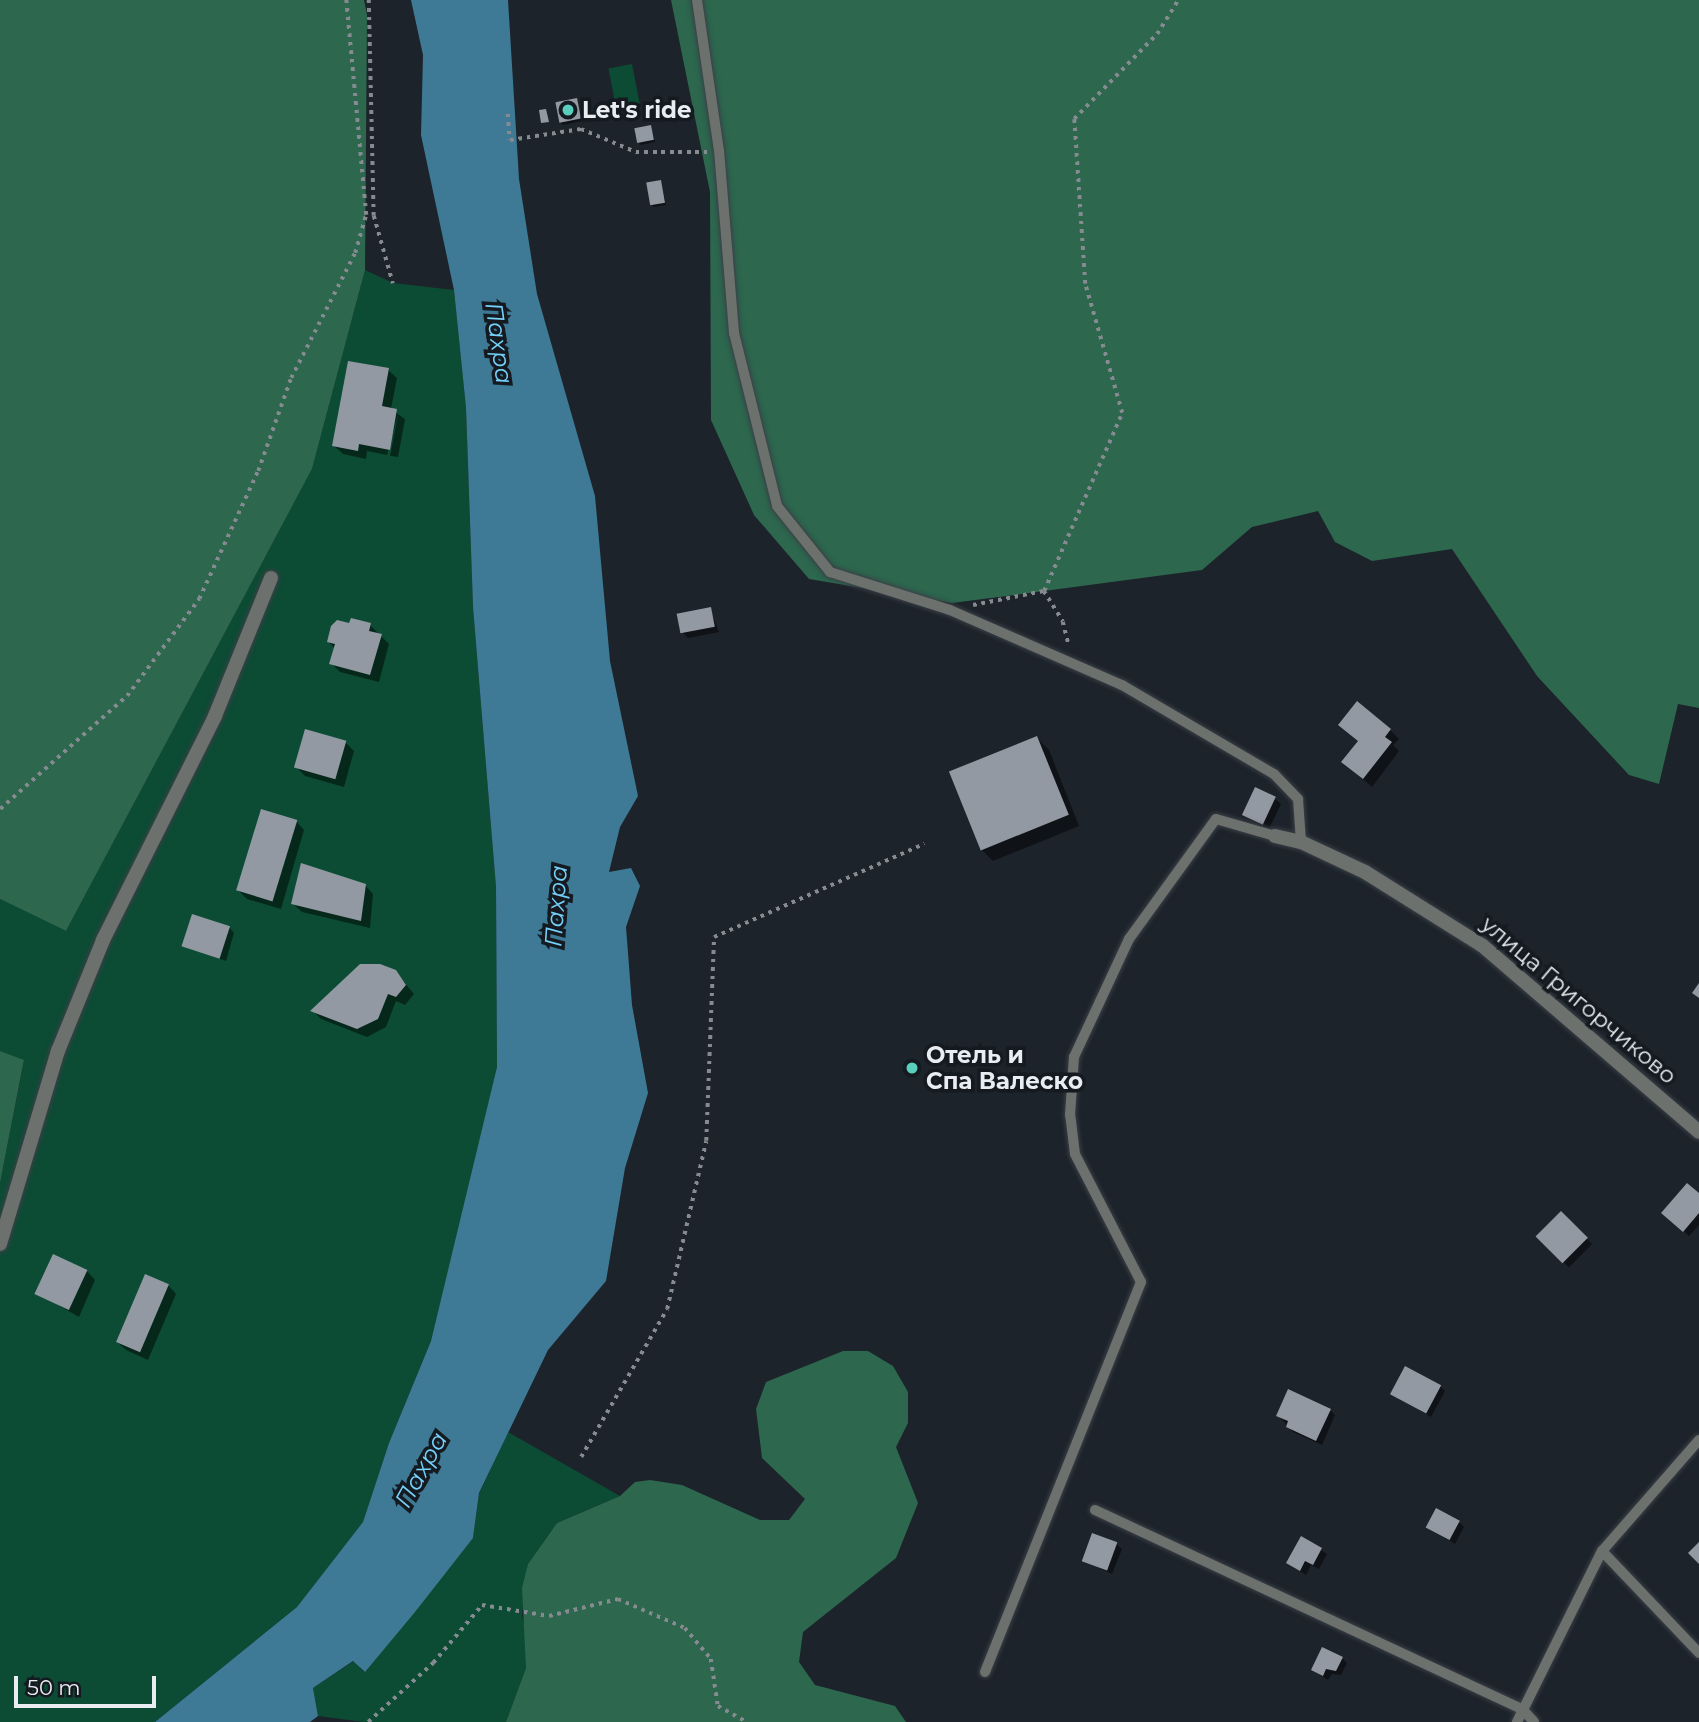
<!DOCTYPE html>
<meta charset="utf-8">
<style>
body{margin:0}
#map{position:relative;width:1699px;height:1722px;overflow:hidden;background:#1d232a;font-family:Montserrat,sans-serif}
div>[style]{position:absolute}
.green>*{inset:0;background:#0c4c34;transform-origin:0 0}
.forest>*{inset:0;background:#2c674e}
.water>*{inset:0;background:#3e7a95}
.shadow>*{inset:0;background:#0007;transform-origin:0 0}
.building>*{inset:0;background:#9299a2;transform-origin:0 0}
.path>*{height:3.5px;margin-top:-1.75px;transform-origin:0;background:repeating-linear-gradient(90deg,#868b91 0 3.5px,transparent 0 8.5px)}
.roads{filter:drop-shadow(0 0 2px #3a3f46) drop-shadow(0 0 2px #3a3f46)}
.lane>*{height:10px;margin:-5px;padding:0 5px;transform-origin:5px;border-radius:5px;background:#6c716e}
.street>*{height:14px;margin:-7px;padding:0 7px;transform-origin:7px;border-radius:7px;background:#6c716e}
.dots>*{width:19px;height:19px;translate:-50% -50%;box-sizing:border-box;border:4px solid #141a20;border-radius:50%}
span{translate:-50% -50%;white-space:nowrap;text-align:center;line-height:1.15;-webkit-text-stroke:7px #141a20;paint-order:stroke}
.poi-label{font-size:23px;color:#e9edf2;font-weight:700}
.left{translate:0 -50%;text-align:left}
.street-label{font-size:23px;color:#e9edf2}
.water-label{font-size:24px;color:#75d1fa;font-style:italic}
.scale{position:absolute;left:14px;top:1676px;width:142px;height:32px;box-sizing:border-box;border:4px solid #e9edf2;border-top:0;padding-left:9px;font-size:21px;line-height:24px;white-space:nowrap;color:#e9edf2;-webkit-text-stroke:5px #141a20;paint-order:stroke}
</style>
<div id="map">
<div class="green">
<i style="left:632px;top:64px;width:44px;height:24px;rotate:79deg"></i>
<i style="clip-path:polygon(365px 270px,393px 283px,454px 290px,466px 408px,473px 607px,496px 887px,497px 1067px,471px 1184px,431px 1341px,389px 1443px,363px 1522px,297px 1607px,155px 1722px,0 1722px,0 1183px,24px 1061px,0 1051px,0 899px,66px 931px,312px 469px)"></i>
<i style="clip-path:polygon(508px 1432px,620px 1496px,557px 1523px,528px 1564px,522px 1615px,528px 1642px,526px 1668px,506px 1722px,364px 1722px,318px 1716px,313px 1688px,354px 1661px,364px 1672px,473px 1538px,479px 1494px)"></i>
</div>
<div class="forest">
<i style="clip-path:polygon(0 0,364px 0,367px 15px,365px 270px,312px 469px,66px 931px,0 899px)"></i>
<i style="clip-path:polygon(671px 0,1699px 0,1699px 708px,1678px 704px,1659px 784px,1629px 775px,1537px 676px,1452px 549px,1372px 561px,1335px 542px,1318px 511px,1252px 527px,1202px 570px,1044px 591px,952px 603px,809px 579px,754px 515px,711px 420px,710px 192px)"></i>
<i style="clip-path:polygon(0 1051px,24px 1060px,0 1183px)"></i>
<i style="clip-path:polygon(843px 1351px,868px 1351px,893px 1366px,908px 1392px,908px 1423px,896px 1447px,918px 1503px,896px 1558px,803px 1632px,799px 1662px,815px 1685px,895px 1706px,906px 1722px,506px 1722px,526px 1668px,522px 1588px,528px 1564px,557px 1523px,620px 1496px,635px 1482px,650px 1480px,682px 1485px,760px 1520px,789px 1520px,805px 1499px,762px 1458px,756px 1409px,766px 1382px)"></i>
</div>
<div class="water">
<i style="clip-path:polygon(411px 0,508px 0,519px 179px,537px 294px,595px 496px,610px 661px,638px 796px,620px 827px,609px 872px,631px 868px,640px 886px,626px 927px,632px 1005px,648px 1093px,625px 1168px,606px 1281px,548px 1350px,479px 1493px,473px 1538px,415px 1612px,365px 1672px,353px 1661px,313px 1688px,318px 1716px,310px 1722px,155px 1722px,297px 1607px,363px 1522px,389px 1443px,431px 1341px,497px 1067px,496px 887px,473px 607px,466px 408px,454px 290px,421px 135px,423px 55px)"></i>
</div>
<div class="shadow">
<i style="clip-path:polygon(576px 100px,582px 121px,563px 125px,561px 123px)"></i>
<i style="clip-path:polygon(650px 127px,655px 142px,641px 145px,639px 143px)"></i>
<i style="clip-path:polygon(661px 182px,666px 205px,654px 207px,652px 205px)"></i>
<i style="clip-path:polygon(388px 370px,397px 378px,391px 409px,405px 419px,398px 457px,390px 456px,398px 415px,387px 455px,367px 451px,366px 459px,343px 454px,334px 446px)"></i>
<i style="clip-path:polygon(710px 609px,719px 632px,688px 638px,683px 633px)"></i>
<i style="clip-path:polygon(350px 625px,370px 625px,389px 644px,379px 682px,340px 672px,331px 663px,335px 649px,329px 642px)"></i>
<i style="clip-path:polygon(1390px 730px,1399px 739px,1393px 745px,1399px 751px,1372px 787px,1343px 762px)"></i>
<i style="clip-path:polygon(1037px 738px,1049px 750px,1079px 826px,993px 861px,981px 849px)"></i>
<i style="clip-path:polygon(345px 742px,354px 751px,344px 787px,305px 776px,297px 768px)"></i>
<i style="clip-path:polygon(1275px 799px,1281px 804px,1269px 829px,1244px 815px)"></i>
<i style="clip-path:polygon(296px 821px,304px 830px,281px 909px,247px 899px,239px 891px)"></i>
<i style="clip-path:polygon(365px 885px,373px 894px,370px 928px,302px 912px,293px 904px)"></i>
<i style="clip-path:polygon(229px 927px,234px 933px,226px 961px,184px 946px)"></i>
<i style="clip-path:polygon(395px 971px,414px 994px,405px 1005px,396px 1001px,386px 1027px,367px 1037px,321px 1019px,313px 1011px)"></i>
<i style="clip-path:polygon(1699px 1195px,1699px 1225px,1689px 1236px,1669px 1218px)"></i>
<i style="left:1561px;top:1213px;width:44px;height:33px;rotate:45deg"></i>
<i style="clip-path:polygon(87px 1271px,95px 1280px,79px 1317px,37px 1293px)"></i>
<i style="clip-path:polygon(168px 1285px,176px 1294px,148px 1360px,126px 1350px,117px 1342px)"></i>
<i style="clip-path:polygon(1440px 1386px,1445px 1391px,1431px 1417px,1393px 1394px)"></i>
<i style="clip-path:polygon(1330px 1410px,1335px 1415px,1322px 1445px,1293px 1432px,1278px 1415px)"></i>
<i style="clip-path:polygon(1459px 1522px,1464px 1527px,1455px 1544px,1428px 1527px)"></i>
<i style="clip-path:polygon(1302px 1538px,1327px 1554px,1319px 1569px,1311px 1565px,1306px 1575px,1288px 1563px)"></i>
<i style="clip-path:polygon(1116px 1544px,1122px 1549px,1112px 1574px,1084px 1560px)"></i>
<i style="clip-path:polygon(1342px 1658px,1347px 1663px,1341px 1675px,1332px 1674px,1328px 1680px,1313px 1670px)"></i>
</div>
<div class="building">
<i style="left:577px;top:98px;width:21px;height:22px;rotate:79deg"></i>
<i style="clip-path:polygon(546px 109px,549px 122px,541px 123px,539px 110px)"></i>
<i style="left:651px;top:125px;width:15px;height:17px;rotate:79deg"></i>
<i style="left:661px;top:180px;width:23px;height:15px;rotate:80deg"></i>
<i style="clip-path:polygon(348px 361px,389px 368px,382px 406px,397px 409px,390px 450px,359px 444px,358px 451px,332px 446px)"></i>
<i style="left:711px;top:607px;width:20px;height:35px;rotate:79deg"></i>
<i style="clip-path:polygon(351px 618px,371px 623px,369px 631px,382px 634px,370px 675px,329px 664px,335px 644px,327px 642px,331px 626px,337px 620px,349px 623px)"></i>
<i style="clip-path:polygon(1357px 701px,1391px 729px,1385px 737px,1392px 742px,1363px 779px,1341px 762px,1358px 741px,1338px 725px)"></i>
<i style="left:305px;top:729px;width:43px;height:40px;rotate:16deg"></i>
<i style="left:1037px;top:736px;width:85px;height:95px;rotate:68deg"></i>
<i style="left:1255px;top:787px;width:23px;height:31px;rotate:25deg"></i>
<i style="left:261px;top:809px;width:38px;height:85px;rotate:17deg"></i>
<i style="clip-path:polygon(301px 863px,366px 884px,361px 921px,291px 904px)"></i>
<i style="left:192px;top:914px;width:40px;height:34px;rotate:18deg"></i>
<i style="clip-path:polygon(360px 964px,380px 964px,396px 970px,406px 985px,396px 997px,388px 994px,378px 1019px,357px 1029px,310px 1011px)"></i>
<i style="clip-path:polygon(1699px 983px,1699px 998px,1692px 993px)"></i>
<i style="clip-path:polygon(1687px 1183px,1699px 1193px,1699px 1213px,1683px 1232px,1661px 1213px)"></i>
<i style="left:1561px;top:1211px;width:38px;height:36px;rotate:45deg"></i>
<i style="left:53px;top:1254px;width:38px;height:44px;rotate:25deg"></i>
<i style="left:145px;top:1274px;width:26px;height:74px;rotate:23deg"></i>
<i style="left:1405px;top:1366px;width:41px;height:32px;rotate:28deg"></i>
<i style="clip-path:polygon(1288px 1389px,1331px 1409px,1316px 1441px,1286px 1427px,1288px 1421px,1276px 1416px)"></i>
<i style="left:1436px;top:1508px;width:27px;height:22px;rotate:28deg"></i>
<i style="left:1092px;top:1533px;width:27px;height:30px;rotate:20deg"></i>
<i style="clip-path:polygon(1301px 1536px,1322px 1548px,1313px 1565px,1305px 1561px,1300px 1571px,1286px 1563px)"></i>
<i style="clip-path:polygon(1699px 1542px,1699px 1564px,1688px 1553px)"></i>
<i style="clip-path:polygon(1322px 1647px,1343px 1657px,1336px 1671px,1326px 1669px,1323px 1676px,1311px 1670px)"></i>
</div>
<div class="path">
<i style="left:369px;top:0;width:216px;rotate:88.7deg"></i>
<i style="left:374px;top:216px;width:70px;rotate:74.2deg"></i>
<i style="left:508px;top:114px;width:26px;rotate:86deg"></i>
<i style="left:510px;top:140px;width:72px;rotate:-8.8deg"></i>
<i style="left:581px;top:129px;width:60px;rotate:22.7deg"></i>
<i style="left:636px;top:152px;width:71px"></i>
<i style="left:1044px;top:591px;width:36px;rotate:58deg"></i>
<i style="left:1063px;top:622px;width:25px;rotate:76deg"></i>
<i style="left:973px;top:605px;width:72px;rotate:-11.2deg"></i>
<i style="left:1044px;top:591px;width:194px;rotate:-66.3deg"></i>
<i style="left:1122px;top:413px;width:134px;rotate:-106deg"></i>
<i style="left:1085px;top:284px;width:165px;rotate:-93.8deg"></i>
<i style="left:1074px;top:119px;width:119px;rotate:-45.7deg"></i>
<i style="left:1157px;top:34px;width:40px;rotate:-58deg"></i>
<i style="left:0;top:809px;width:170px;rotate:-41.7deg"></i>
<i style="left:127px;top:696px;width:121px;rotate:-53.4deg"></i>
<i style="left:199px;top:599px;width:141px;rotate:-65.3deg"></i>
<i style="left:258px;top:471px;width:99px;rotate:-70.5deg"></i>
<i style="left:291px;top:378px;width:140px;rotate:-62.9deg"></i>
<i style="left:355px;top:253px;width:40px;rotate:-74deg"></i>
<i style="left:366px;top:215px;width:216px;rotate:-95.3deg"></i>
<i style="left:581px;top:1457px;width:171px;rotate:-59.8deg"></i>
<i style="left:667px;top:1309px;width:172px;rotate:-76.9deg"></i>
<i style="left:706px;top:1141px;width:204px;rotate:-87.8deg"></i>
<i style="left:714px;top:937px;width:230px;rotate:-23.9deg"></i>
<i style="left:368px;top:1722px;width:88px;rotate:-42.2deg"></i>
<i style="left:433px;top:1663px;width:76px;rotate:-49.8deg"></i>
<i style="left:482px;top:1605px;width:68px;rotate:9.3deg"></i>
<i style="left:549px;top:1616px;width:71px;rotate:-13.8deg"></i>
<i style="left:618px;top:1599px;width:73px;rotate:23.4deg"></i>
<i style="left:685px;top:1628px;width:40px;rotate:50deg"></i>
<i style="left:711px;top:1659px;width:48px;rotate:81.5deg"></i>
<i style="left:718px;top:1706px;width:33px;rotate:29deg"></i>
</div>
<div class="roads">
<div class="lane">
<i style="left:697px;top:0;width:152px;rotate:81.7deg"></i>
<i style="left:719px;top:150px;width:184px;rotate:85.3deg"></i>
<i style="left:734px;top:333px;width:178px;rotate:76deg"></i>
<i style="left:777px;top:506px;width:85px;rotate:51.2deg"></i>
<i style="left:830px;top:572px;width:126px;rotate:17.6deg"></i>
<i style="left:950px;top:610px;width:188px;rotate:23.6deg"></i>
<i style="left:1122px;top:685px;width:176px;rotate:30.4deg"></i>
<i style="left:1274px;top:774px;width:35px;rotate:46deg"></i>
<i style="left:1298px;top:799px;width:43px;rotate:86deg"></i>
<i style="left:1699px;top:1440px;width:147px;rotate:131.1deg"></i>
<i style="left:1602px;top:1551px;width:141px;rotate:46.4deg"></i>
<i style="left:1095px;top:1510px;width:472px;rotate:25deg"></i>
<i style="left:1523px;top:1710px;width:16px;rotate:47deg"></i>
<i style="left:985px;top:1672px;width:420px;rotate:-68.2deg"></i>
<i style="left:1141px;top:1282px;width:144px;rotate:-117.3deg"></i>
<i style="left:1075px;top:1154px;width:39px;rotate:-97deg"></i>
<i style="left:1070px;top:1115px;width:58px;rotate:-86.1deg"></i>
<i style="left:1074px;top:1057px;width:130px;rotate:-65deg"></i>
<i style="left:1129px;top:939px;width:148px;rotate:-54.1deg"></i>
<i style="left:1216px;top:819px;width:61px;rotate:16.1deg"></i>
<i style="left:1517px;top:1722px;width:191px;rotate:-63.6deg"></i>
</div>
<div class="street">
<i style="left:1275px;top:836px;width:27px;rotate:13deg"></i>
<i style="left:1301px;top:842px;width:71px;rotate:25.1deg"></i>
<i style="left:1365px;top:872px;width:139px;rotate:32.1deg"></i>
<i style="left:1483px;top:946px;width:285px;rotate:40.7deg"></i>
<i style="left:0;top:1244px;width:202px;rotate:-73.3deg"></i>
<i style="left:58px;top:1051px;width:120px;rotate:-67.9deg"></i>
<i style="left:103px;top:940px;width:250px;rotate:-63.4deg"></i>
<i style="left:215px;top:716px;width:149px;rotate:-67.9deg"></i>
</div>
</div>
<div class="dots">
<i style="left:568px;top:110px;background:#5acebd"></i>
<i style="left:912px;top:1068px;background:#5acebd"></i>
</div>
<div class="poi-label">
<span class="left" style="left:582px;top:110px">Let's ride</span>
<span class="left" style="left:926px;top:1068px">Отель и<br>Спа Валеско</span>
</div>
<div class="street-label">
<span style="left:1579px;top:1000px;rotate:40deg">улица Григорчиково</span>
</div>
<div class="water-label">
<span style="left:499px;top:343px;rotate:82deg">Пахра</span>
<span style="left:556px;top:906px;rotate:-86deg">Пахра</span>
<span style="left:421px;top:1470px;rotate:-61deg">Пахра</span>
</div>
<div class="scale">50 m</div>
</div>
